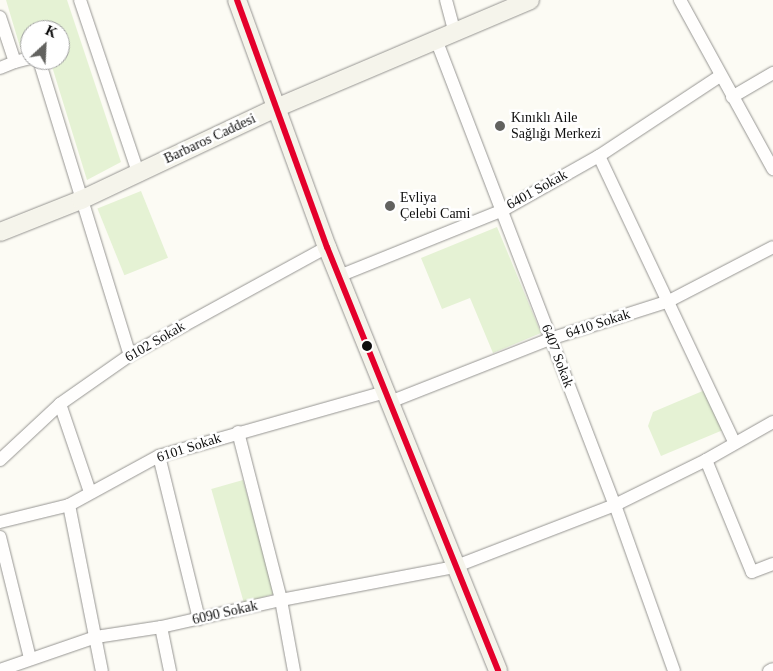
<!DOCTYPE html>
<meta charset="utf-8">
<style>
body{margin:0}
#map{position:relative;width:773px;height:671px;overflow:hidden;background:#fcfbf4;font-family:Georgia,serif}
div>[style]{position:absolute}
.green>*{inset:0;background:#e5f2d4;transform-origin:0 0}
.roads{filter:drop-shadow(0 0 1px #969592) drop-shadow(0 0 1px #969592)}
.street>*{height:12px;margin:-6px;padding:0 6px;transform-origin:6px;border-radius:6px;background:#fffefd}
.secondary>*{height:18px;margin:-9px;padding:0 9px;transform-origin:9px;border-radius:9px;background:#f5f4eb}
.bus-1>*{height:6px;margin:-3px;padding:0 3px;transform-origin:3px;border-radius:3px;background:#e4002b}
.dots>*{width:14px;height:14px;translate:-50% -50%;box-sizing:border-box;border:2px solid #fff;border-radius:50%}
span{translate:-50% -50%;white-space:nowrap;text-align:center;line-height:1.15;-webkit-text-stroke:5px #fff;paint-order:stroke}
.poi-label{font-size:14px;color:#0f0f0f}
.left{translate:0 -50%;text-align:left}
.street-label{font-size:14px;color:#0f0f0f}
.north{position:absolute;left:20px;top:20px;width:50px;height:50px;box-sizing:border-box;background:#fff;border:1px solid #9f9f9f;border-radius:50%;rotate:25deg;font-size:14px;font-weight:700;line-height:20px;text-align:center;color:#0f0f0f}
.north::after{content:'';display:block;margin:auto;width:18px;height:22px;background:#62625f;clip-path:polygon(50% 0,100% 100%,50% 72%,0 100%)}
</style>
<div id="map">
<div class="green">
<i style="clip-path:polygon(6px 0,67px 0,121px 162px,87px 180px,50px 60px,60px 60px,60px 30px,30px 30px,30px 43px,20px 47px)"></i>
<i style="left:141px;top:191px;width:72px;height:47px;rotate:68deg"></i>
<i style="clip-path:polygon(497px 227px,541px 333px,493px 353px,470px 298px,442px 309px,421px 258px)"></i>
<i style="clip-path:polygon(705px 390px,723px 430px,661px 456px,648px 426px,653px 412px)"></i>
<i style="left:243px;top:480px;width:118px;height:33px;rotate:74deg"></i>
</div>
<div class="roads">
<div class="street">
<i style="left:80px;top:0;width:182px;rotate:71.4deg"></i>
<i style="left:446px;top:0;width:34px;rotate:75deg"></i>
<i style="left:680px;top:0;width:193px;rotate:61.2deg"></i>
<i style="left:0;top:17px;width:47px;rotate:71.6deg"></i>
<i style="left:15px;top:62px;width:16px;rotate:-15deg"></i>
<i style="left:437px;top:42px;width:496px;rotate:69deg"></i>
<i style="left:615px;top:505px;width:176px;rotate:70.4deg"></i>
<i style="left:39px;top:60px;width:309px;rotate:72.9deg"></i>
<i style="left:0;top:68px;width:16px;rotate:-22deg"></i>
<i style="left:732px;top:97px;width:48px;rotate:-30.3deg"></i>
<i style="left:599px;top:156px;width:315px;rotate:64.7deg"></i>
<i style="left:339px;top:276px;width:177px;rotate:-21.9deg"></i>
<i style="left:503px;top:210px;width:110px;rotate:-29.4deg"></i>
<i style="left:599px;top:156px;width:145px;rotate:-33.5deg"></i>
<i style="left:390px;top:402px;width:172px;rotate:-21.5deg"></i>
<i style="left:550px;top:339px;width:125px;rotate:-17.7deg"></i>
<i style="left:669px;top:301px;width:117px;rotate:-27.4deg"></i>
<i style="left:60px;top:404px;width:93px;rotate:71.2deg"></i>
<i style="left:238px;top:432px;width:173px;rotate:75.6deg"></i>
<i style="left:281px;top:600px;width:72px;rotate:79.6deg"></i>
<i style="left:159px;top:456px;width:168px;rotate:76.2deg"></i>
<i style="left:0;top:460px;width:82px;rotate:-43deg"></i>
<i style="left:60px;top:404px;width:85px;rotate:-35deg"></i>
<i style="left:130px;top:355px;width:225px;rotate:-28.7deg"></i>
<i style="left:706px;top:460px;width:121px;rotate:67.7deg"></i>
<i style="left:752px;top:572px;width:22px;rotate:-21deg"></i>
<i style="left:69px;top:505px;width:169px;rotate:78.8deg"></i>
<i style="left:0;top:522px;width:71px;rotate:-13.8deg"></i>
<i style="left:69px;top:505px;width:102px;rotate:-28.6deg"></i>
<i style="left:159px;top:456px;width:235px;rotate:-15.8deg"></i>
<i style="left:0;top:537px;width:125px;rotate:76.1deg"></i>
<i style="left:161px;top:627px;width:45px;rotate:78.4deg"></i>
<i style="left:0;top:670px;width:102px;rotate:-19deg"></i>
<i style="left:96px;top:637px;width:66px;rotate:-8.7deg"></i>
<i style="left:161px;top:627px;width:123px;rotate:-12.7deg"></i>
<i style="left:281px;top:600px;width:176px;rotate:-10.8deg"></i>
<i style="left:454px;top:567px;width:173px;rotate:-21.1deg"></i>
<i style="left:615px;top:505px;width:102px;rotate:-26.3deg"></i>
<i style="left:706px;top:460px;width:77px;rotate:-29.6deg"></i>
<i style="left:769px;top:671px;width:4px;rotate:-27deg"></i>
</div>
<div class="secondary">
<i style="left:237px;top:0;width:263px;rotate:70deg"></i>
<i style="left:327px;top:247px;width:457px;rotate:68deg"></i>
<i style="left:0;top:232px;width:87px;rotate:-21.6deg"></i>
<i style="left:81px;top:200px;width:216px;rotate:-25.3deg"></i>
<i style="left:276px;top:108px;width:276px;rotate:-23deg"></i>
</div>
</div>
<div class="bus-1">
<i style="left:237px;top:0;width:263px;rotate:70deg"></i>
<i style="left:327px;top:247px;width:457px;rotate:68deg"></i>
</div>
<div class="dots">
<i style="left:500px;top:126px;background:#62625f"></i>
<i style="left:390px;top:206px;background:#62625f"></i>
<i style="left:367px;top:346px;background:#0f0f0f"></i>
</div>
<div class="poi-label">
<span class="left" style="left:511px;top:126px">Kınıklı Aile<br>Sağlığı Merkezi</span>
<span class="left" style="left:400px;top:206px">Evliya<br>Çelebi Cami</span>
</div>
<div class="street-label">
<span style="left:210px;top:139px;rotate:-25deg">Barbaros Caddesi</span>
<span style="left:537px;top:190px;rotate:-29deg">6401 Sokak</span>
<span style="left:598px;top:324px;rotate:-18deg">6410 Sokak</span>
<span style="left:155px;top:342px;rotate:-30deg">6102 Sokak</span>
<span style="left:557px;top:356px;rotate:69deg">6407 Sokak</span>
<span style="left:189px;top:448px;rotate:-18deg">6101 Sokak</span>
<span style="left:225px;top:613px;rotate:-13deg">6090 Sokak</span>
</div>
<div class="north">K</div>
</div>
